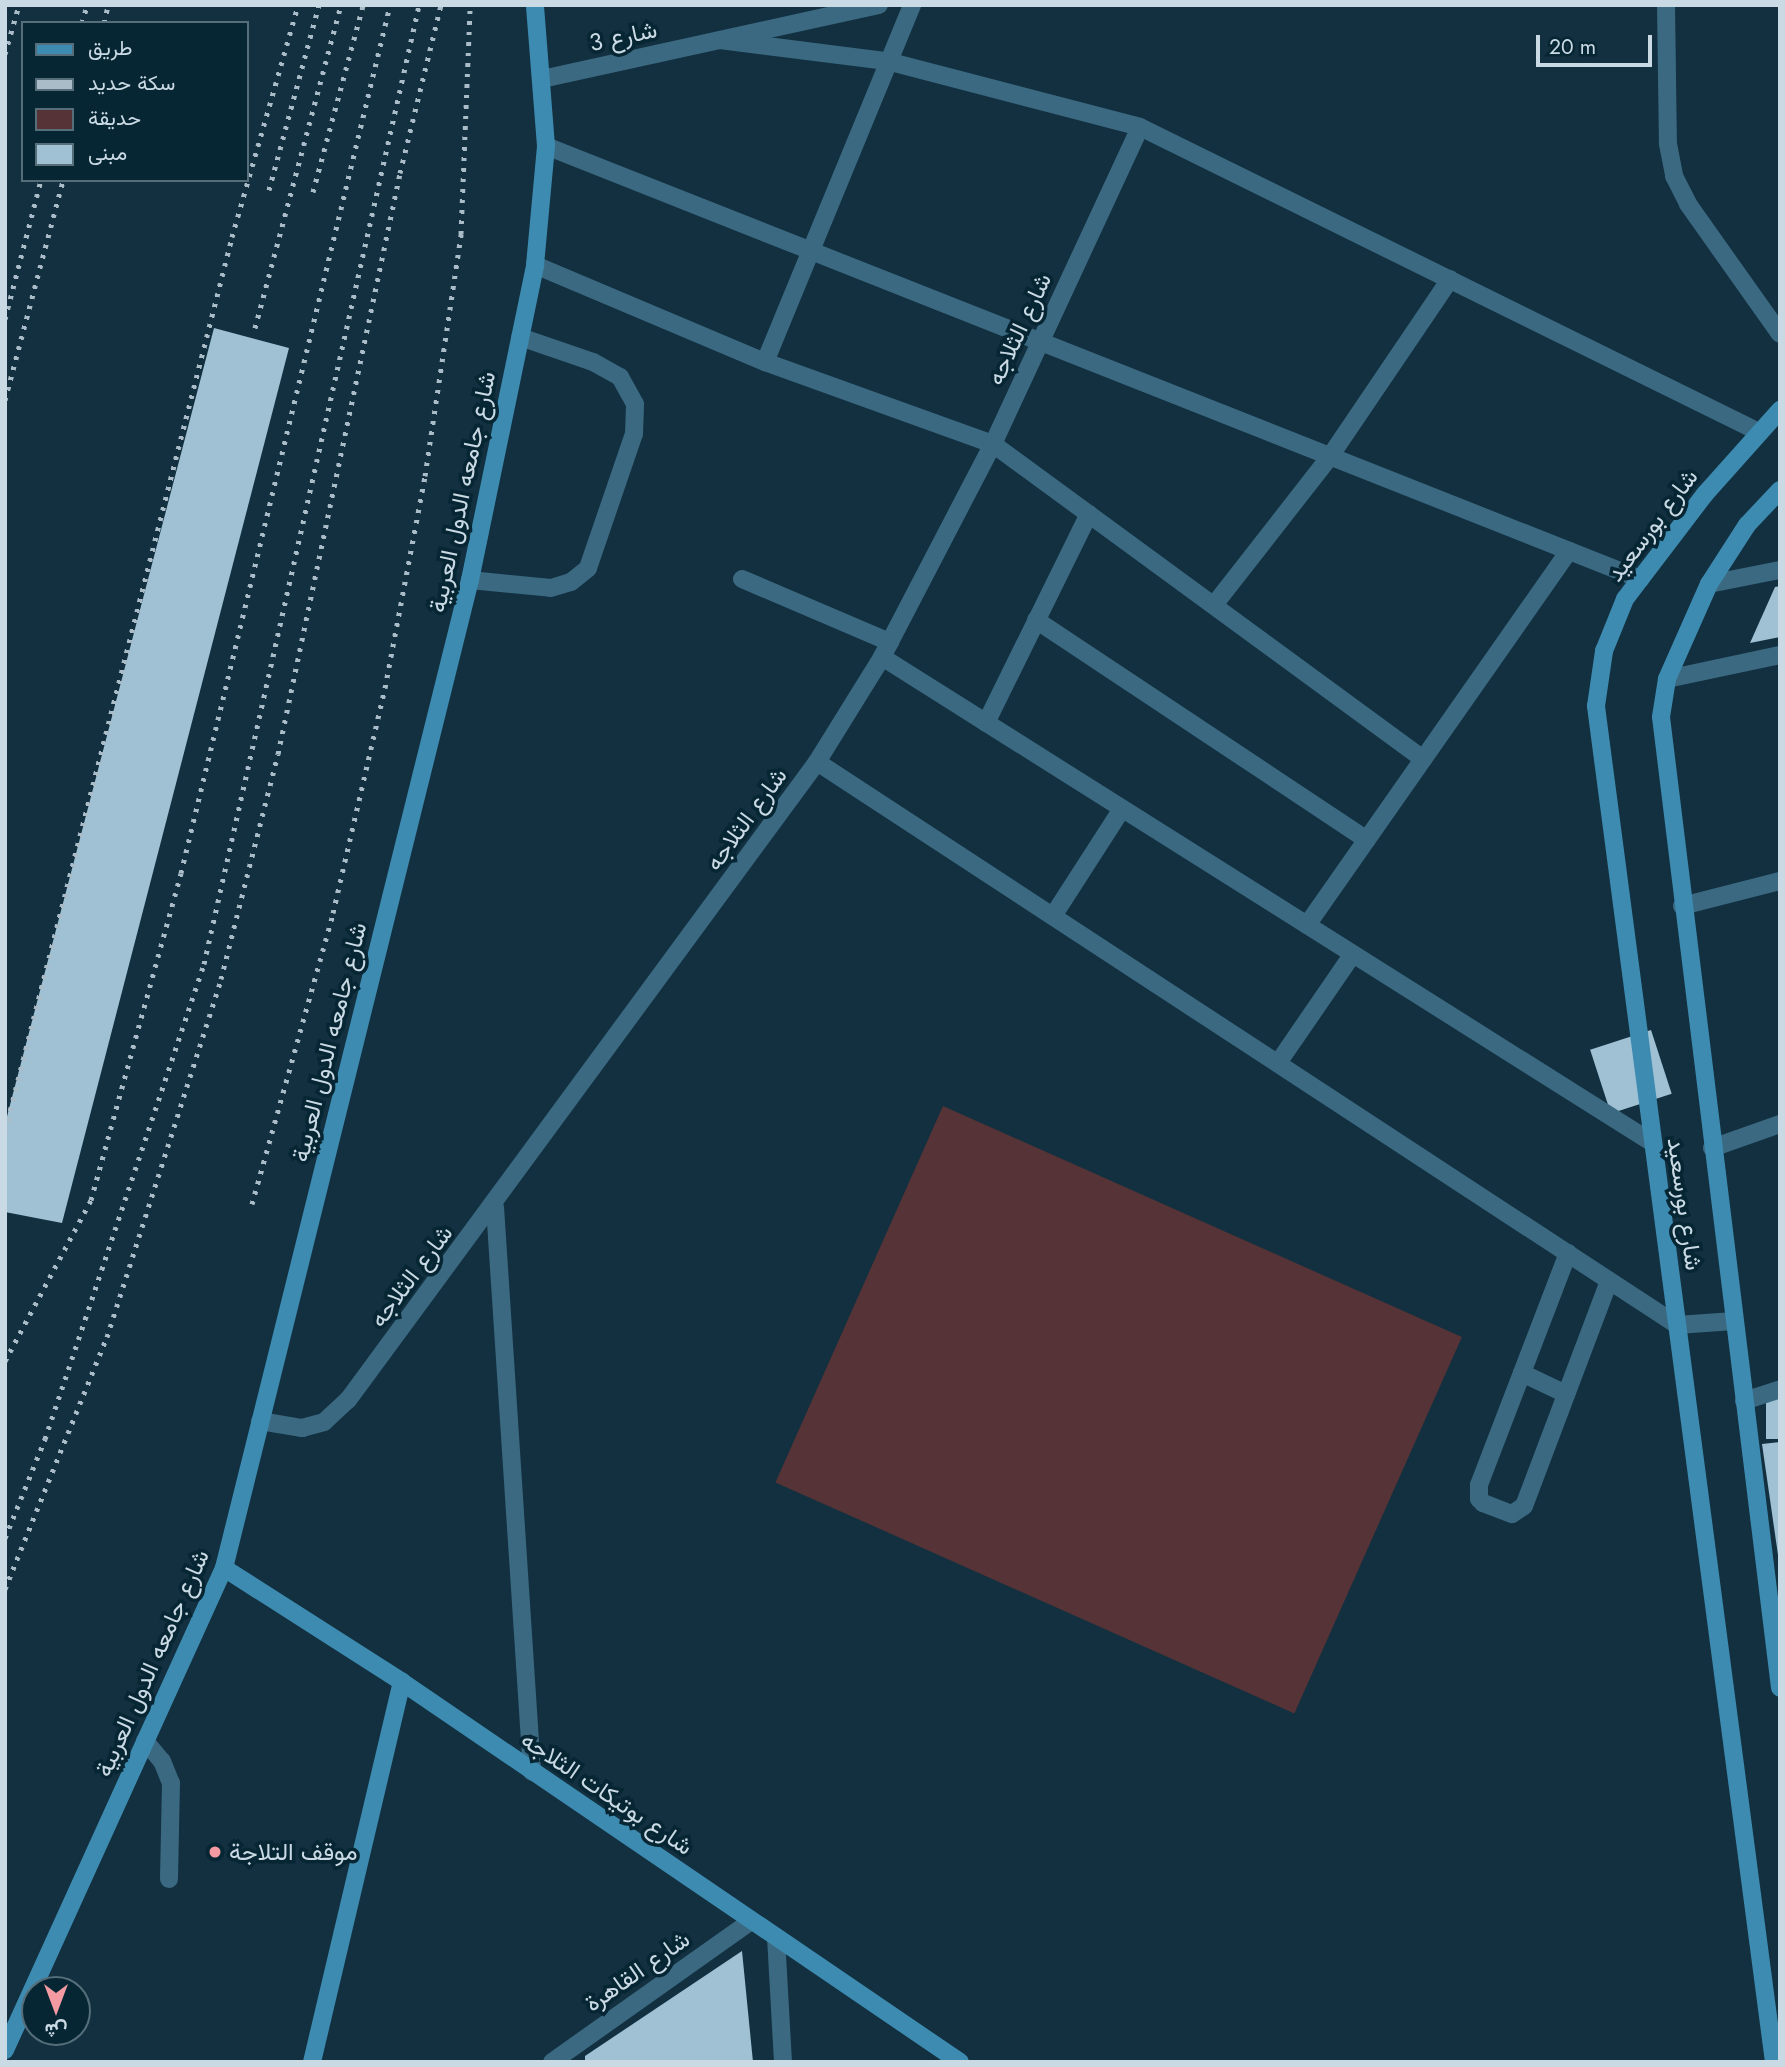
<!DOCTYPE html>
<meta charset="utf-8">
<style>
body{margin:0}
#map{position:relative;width:1785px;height:2067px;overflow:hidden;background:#12303f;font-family:Jost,Vazirmatn,sans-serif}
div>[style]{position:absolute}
.green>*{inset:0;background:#563336;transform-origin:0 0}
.building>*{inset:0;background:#a0c1d4;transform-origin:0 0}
.service>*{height:18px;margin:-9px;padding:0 9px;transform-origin:9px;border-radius:9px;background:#3b6981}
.minor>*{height:18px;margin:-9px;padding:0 9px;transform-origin:9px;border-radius:9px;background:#3b6981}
.secondary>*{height:18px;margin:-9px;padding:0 9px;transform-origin:9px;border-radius:9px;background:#3d8bb1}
.rail>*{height:5px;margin-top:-2.5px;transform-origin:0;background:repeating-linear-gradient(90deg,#a9bcc7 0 3.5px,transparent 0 10.5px)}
.dots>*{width:19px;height:19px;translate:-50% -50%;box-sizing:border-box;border:4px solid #072634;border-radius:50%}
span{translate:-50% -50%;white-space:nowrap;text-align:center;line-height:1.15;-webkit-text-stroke:7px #072634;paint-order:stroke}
.street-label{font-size:24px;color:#cadae4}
.poi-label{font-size:24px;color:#cadae4}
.left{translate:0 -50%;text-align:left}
.frame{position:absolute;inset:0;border:7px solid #cadae4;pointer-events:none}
.legend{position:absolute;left:21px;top:21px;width:228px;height:161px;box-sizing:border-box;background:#072634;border:2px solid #556e7a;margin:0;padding:9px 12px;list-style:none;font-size:21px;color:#cadae4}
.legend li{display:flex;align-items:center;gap:14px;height:35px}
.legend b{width:35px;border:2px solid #556e7a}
.north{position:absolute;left:21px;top:1976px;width:70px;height:70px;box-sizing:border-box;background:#072634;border:2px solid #556e7a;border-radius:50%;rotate:180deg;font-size:19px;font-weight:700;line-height:28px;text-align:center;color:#cadae4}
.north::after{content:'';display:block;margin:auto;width:24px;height:32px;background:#f49aa2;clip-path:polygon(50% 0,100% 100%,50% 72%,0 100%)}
.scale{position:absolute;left:1536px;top:35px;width:116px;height:32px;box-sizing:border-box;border:4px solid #cadae4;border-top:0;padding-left:9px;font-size:21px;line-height:24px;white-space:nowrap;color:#cadae4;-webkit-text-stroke:5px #072634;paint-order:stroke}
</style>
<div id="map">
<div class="green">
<i style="left:943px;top:1106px;width:568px;height:412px;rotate:24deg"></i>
</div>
<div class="building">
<i style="clip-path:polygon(214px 328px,289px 348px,62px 1223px,5px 1212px,5px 1124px)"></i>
<i style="clip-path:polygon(1780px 586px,1780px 637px,1750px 643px,1775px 587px)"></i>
<i style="left:1651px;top:1030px;width:67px;height:64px;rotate:72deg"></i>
<i style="left:1780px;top:1395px;width:44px;height:14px;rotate:90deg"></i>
<i style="clip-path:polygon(1780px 1442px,1780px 1555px,1778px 1555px,1762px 1444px)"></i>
<i style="clip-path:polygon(742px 1951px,753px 2062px,585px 2062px,585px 2056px)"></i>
</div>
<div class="service">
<i style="left:742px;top:579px;width:161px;rotate:23.1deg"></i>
<i style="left:470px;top:580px;width:81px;rotate:5.6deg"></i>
<i style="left:551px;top:588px;width:21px;rotate:-17deg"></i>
<i style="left:571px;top:582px;width:22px;rotate:-39deg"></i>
<i style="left:588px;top:568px;width:142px;rotate:-71.1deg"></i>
<i style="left:634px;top:434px;width:30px;rotate:-88deg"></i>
<i style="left:635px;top:404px;width:31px;rotate:-119deg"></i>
<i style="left:620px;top:377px;width:31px;rotate:-151deg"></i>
<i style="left:593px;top:362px;width:77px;rotate:-161.1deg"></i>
<i style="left:1568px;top:1253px;width:248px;rotate:111deg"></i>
<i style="left:1479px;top:1485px;width:14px;rotate:90deg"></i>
<i style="left:1479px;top:1499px;width:6px;rotate:45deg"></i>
<i style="left:1483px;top:1503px;width:31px;rotate:21deg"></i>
<i style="left:1512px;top:1514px;width:14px;rotate:-34deg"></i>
<i style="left:1524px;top:1506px;width:241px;rotate:-69.3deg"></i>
<i style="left:1522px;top:1373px;width:49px;rotate:25.5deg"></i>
<i style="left:145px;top:1741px;width:26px;rotate:50deg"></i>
<i style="left:162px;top:1761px;width:24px;rotate:68deg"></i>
<i style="left:171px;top:1783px;width:96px;rotate:91.2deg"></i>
</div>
<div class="minor">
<i style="left:1666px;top:5px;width:139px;rotate:89.2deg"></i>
<i style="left:1668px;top:144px;width:33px;rotate:79deg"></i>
<i style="left:1674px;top:176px;width:31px;rotate:63deg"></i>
<i style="left:1688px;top:204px;width:159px;rotate:54.7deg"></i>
<i style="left:720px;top:40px;width:168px;rotate:7.2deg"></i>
<i style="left:887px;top:61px;width:261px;rotate:14.6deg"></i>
<i style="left:1140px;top:127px;width:690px;rotate:26.23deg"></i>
<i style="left:542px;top:79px;width:345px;rotate:-12.4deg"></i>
<i style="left:546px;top:146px;width:1177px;rotate:21.59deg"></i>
<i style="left:535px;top:265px;width:250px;rotate:22.9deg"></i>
<i style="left:765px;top:362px;width:242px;rotate:19.8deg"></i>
<i style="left:993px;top:444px;width:533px;rotate:36.22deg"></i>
<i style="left:765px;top:362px;width:386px;rotate:-67.6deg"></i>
<i style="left:1709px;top:584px;width:72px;rotate:-11.2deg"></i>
<i style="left:1214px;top:605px;width:187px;rotate:-52deg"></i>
<i style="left:1329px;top:458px;width:216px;rotate:-55.9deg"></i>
<i style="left:1036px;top:620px;width:397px;rotate:33.6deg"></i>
<i style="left:882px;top:657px;width:911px;rotate:32.23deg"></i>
<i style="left:1667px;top:679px;width:116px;rotate:-12deg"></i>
<i style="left:986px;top:723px;width:233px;rotate:-63.8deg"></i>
<i style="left:817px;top:762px;width:1028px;rotate:33.21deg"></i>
<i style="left:1677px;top:1325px;width:57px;rotate:-4deg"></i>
<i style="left:1682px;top:906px;width:101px;rotate:-14.3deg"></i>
<i style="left:1053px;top:916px;width:127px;rotate:-57.2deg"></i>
<i style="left:1307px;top:925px;width:457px;rotate:-55deg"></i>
<i style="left:1278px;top:1063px;width:132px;rotate:-55.5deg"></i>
<i style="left:1712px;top:1148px;width:72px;rotate:-19.4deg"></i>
<i style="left:495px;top:1207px;width:566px;rotate:86.25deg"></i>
<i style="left:1744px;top:1401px;width:38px;rotate:-18deg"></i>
<i style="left:260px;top:1421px;width:43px;rotate:9.5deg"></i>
<i style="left:302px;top:1428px;width:23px;rotate:-15deg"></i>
<i style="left:324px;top:1422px;width:33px;rotate:-43deg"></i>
<i style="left:348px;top:1400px;width:792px;rotate:-53.68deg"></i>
<i style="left:817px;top:762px;width:123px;rotate:-58.2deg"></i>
<i style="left:882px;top:657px;width:240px;rotate:-62.5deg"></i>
<i style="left:993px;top:444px;width:349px;rotate:-65.1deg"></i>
<i style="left:776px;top:1937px;width:125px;rotate:86.8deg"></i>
<i style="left:552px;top:2062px;width:244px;rotate:-35.3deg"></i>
</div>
<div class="secondary">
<i style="left:1780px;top:490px;width:48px;rotate:133.3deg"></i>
<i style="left:1747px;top:525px;width:70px;rotate:122.8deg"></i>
<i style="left:1709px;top:584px;width:104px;rotate:113.9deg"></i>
<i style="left:1667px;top:679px;width:38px;rotate:99deg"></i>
<i style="left:1661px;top:717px;width:978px;rotate:83.01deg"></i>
<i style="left:224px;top:1568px;width:211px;rotate:32.6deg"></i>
<i style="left:402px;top:1682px;width:675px;rotate:34.26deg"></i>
<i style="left:5px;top:2050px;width:529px;rotate:-65.57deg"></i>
<i style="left:224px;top:1568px;width:1018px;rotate:-76.02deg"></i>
<i style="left:470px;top:580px;width:322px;rotate:-78.3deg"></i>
<i style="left:535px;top:265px;width:120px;rotate:-84.7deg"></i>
<i style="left:546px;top:146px;width:141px;rotate:-94.5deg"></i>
<i style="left:312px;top:2062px;width:391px;rotate:-76.7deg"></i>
<i style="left:1774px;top:2062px;width:1368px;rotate:-97.48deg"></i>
<i style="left:1596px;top:706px;width:56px;rotate:-81.7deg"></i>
<i style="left:1604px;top:651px;width:56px;rotate:-68deg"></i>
<i style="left:1625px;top:599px;width:132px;rotate:-52.7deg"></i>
<i style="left:1705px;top:494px;width:113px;rotate:-48.2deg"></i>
</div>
<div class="rail">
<i style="left:82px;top:23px;width:19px;rotate:-74deg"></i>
<i style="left:104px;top:23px;width:18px;rotate:-77deg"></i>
<i style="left:5px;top:54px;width:51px;rotate:-74.1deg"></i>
<i style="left:269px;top:190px;width:192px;rotate:-74.9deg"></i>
<i style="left:313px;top:192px;width:194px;rotate:-75deg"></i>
<i style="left:5px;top:319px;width:144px;rotate:-75.5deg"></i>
<i style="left:255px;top:328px;width:334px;rotate:-75.1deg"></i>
<i style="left:5px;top:400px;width:228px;rotate:-75.2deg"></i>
<i style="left:5px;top:1131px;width:922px;rotate:-75.75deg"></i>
<i style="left:232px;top:237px;width:241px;rotate:-74.1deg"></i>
<i style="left:252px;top:1204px;width:302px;rotate:-74.4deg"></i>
<i style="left:333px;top:913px;width:231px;rotate:-77deg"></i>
<i style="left:385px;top:688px;width:216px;rotate:-79.3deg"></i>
<i style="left:425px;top:476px;width:245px;rotate:-81.5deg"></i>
<i style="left:461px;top:234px;width:229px;rotate:-87.7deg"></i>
<i style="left:5px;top:1361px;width:183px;rotate:-61.9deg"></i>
<i style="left:91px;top:1200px;width:339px;rotate:-74.6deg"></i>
<i style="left:181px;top:873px;width:893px;rotate:-76.46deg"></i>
<i style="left:5px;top:1538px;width:107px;rotate:-68deg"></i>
<i style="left:45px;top:1439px;width:501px;rotate:-71.49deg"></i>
<i style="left:204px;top:964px;width:983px;rotate:-77.36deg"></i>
<i style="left:5px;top:1589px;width:272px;rotate:-68deg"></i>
<i style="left:107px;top:1337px;width:376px;rotate:-72.3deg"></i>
<i style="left:221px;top:979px;width:232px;rotate:-75.8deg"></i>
<i style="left:278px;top:754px;width:594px;rotate:-78.14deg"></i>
<i style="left:400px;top:173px;width:173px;rotate:-76.3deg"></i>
</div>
<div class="dots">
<i style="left:215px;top:1852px;background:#f49aa2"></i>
</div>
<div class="street-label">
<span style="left:623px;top:36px;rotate:-12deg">شارع 3</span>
<span style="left:1019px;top:329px;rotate:-65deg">شارع الثلاجه</span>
<span style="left:462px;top:492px;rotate:-78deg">شارع جامعه الدول العربية</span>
<span style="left:1652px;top:525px;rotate:-53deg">شارع بورسعيد</span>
<span style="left:746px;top:819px;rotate:-54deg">شارع الثلاجه</span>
<span style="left:329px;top:1042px;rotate:-76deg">شارع جامعه الدول العربية</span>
<span style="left:1685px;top:1204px;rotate:82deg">شارع بورسعيد</span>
<span style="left:411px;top:1276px;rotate:-53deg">شارع الثلاجه</span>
<span style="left:152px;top:1663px;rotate:-66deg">شارع جامعه الدول العربية</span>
<span style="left:607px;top:1793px;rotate:34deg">شارع بوتيكات الثلاجه</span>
<span style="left:637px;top:1971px;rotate:-35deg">شارع القاهرة</span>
</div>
<div class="poi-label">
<span class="left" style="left:229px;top:1852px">موقف التلاجة</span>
</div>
<div class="frame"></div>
<ul class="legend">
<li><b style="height:9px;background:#3d8bb1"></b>طريق</li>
<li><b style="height:9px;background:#a9bcc7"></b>سكة حديد</li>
<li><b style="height:19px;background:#563336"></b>حديقة</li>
<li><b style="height:19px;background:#a0c1d4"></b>مبنى</li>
</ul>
<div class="north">ش</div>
<div class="scale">20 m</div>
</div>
